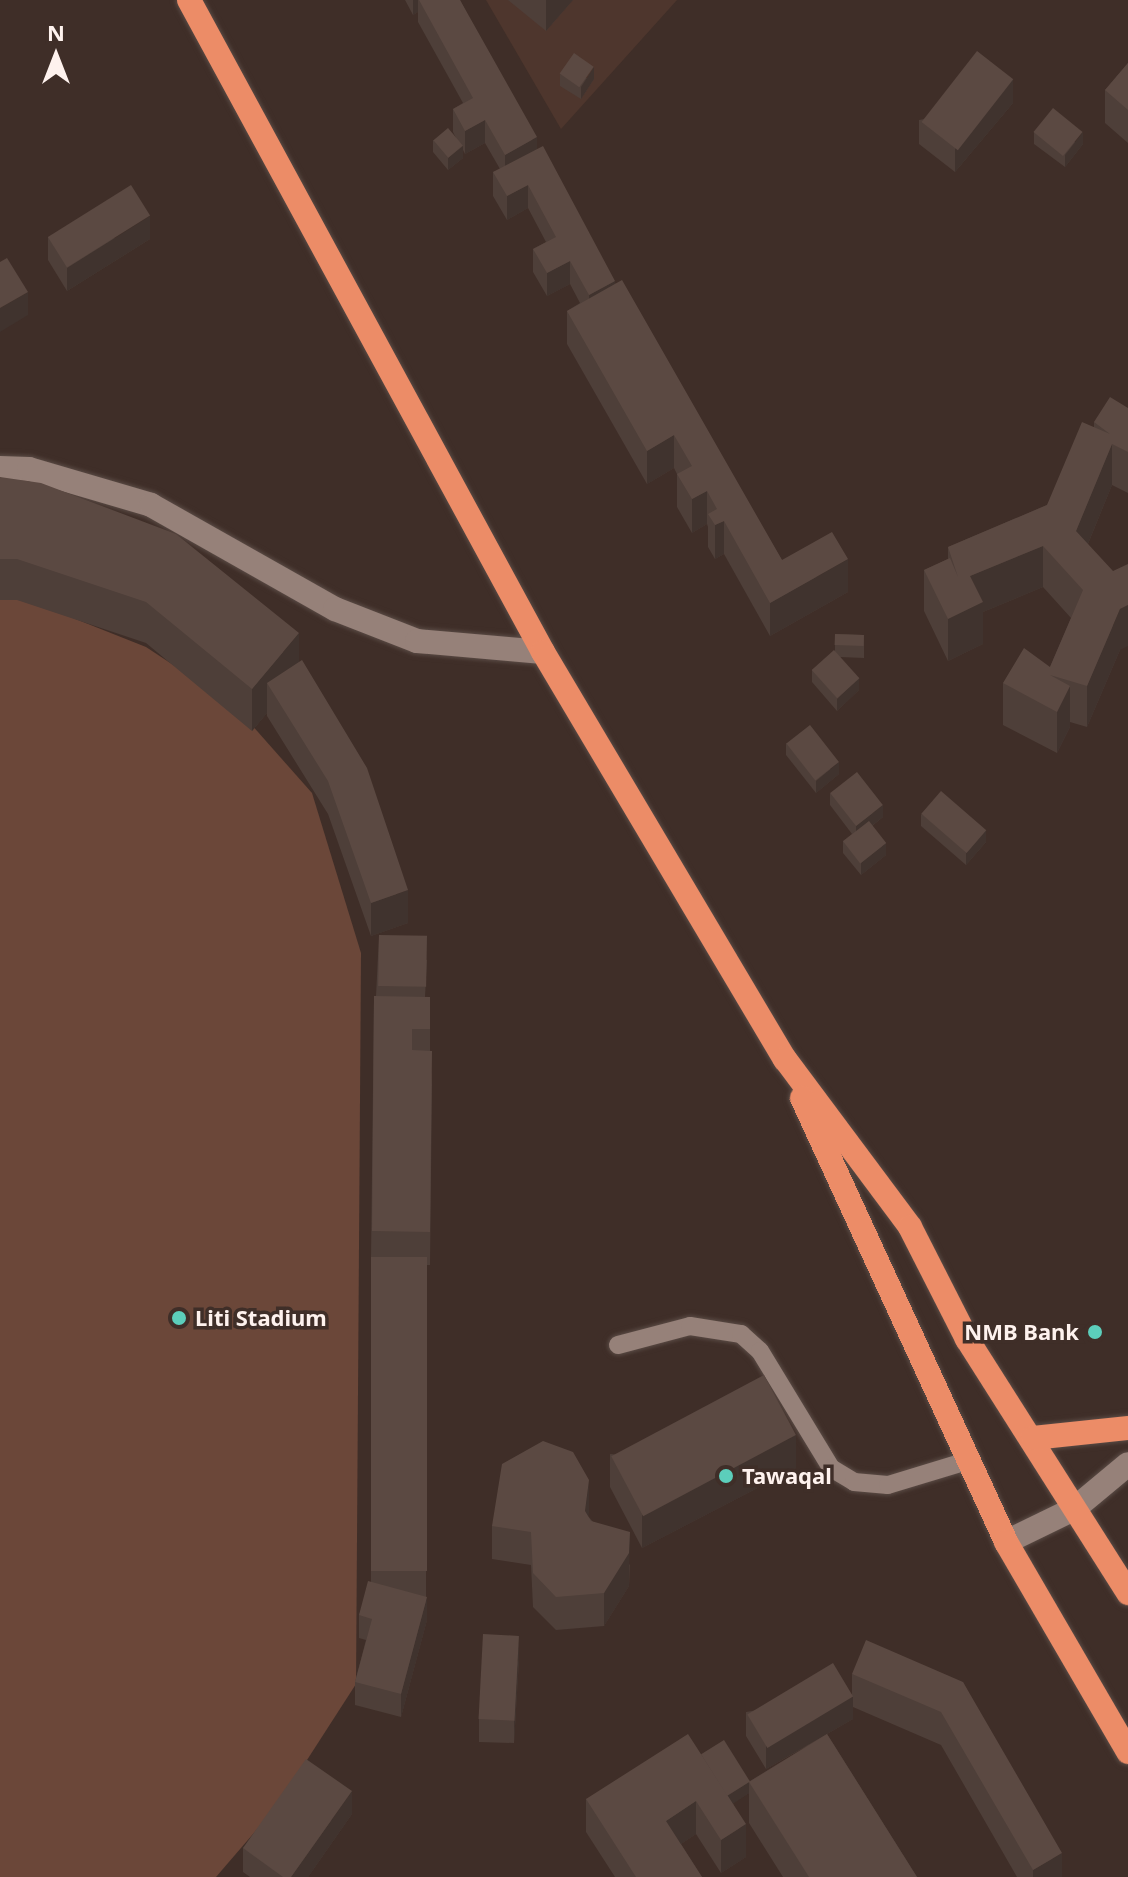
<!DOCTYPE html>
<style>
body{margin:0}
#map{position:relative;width:1128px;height:1877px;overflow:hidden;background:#3f2e28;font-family:"Noto Sans",sans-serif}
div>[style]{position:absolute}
.built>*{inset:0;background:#4e362d}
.green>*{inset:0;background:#6b4739}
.roads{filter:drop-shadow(0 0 2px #5a4b45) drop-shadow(0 0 2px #5a4b45)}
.lane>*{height:18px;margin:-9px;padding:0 9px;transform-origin:9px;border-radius:9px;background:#968179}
.street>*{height:24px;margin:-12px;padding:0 12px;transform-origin:12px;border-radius:12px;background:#968179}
.secondary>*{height:24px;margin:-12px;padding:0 12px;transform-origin:12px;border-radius:12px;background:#968179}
.highway>*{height:24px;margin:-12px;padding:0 12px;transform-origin:12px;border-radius:12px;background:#ec8c67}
.wall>*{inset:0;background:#4e3f39}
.shaded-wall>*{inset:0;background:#40332e}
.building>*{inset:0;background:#5b4942;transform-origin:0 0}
.dots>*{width:22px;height:22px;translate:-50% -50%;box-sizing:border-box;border:4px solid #3f2e28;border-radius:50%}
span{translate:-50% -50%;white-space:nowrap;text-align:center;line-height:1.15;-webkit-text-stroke:7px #3f2e28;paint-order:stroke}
.poi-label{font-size:22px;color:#fef2ee;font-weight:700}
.left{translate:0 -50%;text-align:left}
.right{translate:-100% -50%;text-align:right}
.north{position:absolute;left:16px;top:16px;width:80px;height:80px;-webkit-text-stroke:6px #3f2e28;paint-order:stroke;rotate:0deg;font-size:22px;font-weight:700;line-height:32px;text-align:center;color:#fef2ee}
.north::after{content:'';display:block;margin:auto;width:28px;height:36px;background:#fef2ee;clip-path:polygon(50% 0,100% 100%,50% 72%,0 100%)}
</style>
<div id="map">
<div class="built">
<i style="clip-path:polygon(486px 0,677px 0,561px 129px)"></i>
</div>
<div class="green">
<i style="clip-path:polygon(0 589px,146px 647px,234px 705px,312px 793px,361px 953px,356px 1684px,278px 1805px,216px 1877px,0 1877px)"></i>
</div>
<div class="roads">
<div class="lane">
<i style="left:618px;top:1345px;width:74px;rotate:-14.8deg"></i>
<i style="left:690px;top:1326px;width:52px;rotate:8.9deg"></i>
<i style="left:741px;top:1334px;width:25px;rotate:42deg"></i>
<i style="left:760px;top:1351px;width:137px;rotate:58.7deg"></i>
<i style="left:831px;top:1468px;width:27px;rotate:31deg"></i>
<i style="left:854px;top:1482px;width:34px;rotate:5deg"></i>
<i style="left:888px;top:1485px;width:83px;rotate:-16.9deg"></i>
</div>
<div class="street">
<i style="left:0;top:468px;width:29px;rotate:2deg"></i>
<i style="left:29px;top:469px;width:127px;rotate:16.4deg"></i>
<i style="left:151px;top:505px;width:211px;rotate:29.5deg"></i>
<i style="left:335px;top:609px;width:88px;rotate:21.3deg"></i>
<i style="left:417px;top:641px;width:126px;rotate:5deg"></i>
</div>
<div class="secondary">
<i style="left:1006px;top:1542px;width:76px;rotate:-25.9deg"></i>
<i style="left:1074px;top:1509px;width:70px;rotate:-39.8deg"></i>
</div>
<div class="highway">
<i style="left:189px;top:0;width:742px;rotate:61.5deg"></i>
<i style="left:543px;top:652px;width:474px;rotate:59.3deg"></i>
<i style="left:785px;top:1059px;width:209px;rotate:53.3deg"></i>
<i style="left:910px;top:1227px;width:126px;rotate:63deg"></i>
<i style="left:967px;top:1339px;width:301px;rotate:57.6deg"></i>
<i style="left:802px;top:1098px;width:489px;rotate:65.3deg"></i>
<i style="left:1006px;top:1542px;width:243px;rotate:59.8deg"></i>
<i style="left:1033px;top:1438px;width:96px;rotate:-6deg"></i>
</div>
</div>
<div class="wall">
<i style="clip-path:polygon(405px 0,460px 0,537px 149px,615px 283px,782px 560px,848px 592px,770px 636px,724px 554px,715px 559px,708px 547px,708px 527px,707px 524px,692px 533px,677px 507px,677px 474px,674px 468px,647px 484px,567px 344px,567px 311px,580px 303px,570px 284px,547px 296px,533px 272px,533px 249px,546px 242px,528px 208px,507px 220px,493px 196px,493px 172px,500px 169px,485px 143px,465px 154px,463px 150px,463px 158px,448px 170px,433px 152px,433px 140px,456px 138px,453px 132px,453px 109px,463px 103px,418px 22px,418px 12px,413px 15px)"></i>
<i style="clip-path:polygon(508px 0,573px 0,546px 31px)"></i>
<i style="clip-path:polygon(1128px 63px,1128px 143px,1105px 123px,1105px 90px)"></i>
<i style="clip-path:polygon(560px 74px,594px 79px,581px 99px,560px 86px)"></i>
<i style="clip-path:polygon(1013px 103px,955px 172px,919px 144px,919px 120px)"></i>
<i style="clip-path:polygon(1034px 132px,1083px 144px,1065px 167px,1034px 144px)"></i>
<i style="clip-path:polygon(48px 237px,150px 239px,67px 291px,48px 260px)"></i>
<i style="clip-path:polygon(1128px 408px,1128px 493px,1112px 485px,1088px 544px,1120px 650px,1087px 727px,1070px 722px,1070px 727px,1057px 753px,1003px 725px,1003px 683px,1050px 667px,1071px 618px,1043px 587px,983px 612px,983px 644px,948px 661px,924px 611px,924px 570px,948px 559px,948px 547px,1047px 505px,1094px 427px,1094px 422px)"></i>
<i style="clip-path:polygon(0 477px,299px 662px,408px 923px,371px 936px,328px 814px,267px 716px,267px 713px,252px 731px,146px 643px,17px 600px,0 600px)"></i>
<i style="clip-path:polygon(835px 634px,864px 635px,864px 658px,840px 657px,859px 690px,837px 711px,812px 682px,812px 670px,835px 652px)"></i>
<i style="clip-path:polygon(786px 743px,839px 774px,816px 793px,786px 755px)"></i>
<i style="clip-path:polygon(830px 793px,883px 817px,872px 826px,886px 855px,861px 875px,843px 853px,843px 841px,852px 834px,830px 805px)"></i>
<i style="clip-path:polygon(921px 814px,986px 842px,966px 865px,921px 826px)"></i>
<i style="clip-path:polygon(379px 935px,427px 960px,425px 997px,430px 997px,430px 1050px,432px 1084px,430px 1265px,427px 1265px,426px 1596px,427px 1620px,401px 1717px,355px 1705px,355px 1682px,366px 1640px,359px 1638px,359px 1615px,371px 1582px,371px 1257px,374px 996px,376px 996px)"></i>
<i style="clip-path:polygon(610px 1454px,796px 1468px,642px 1548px,610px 1487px)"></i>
<i style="clip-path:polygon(588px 1516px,630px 1565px,629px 1586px,604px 1626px,556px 1630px,533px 1607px,531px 1565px,492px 1559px,492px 1526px)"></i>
<i style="clip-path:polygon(519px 1659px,514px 1743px,479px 1742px,479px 1719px)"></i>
<i style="clip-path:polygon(852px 1674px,963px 1682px,1062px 1877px,1017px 1877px,941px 1745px,853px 1707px,853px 1719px,827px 1734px,917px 1877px,783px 1877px,749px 1823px,749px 1793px,733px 1803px,746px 1857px,721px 1873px,696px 1834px,681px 1844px,702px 1877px,615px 1877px,586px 1832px,586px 1799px,701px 1754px,750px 1781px,807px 1746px,766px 1769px,746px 1736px,746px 1712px,852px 1694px)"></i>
<i style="clip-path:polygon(352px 1814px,308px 1877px,250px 1877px,243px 1872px,243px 1848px)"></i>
</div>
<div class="shaded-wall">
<i style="clip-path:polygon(413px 0,418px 0,418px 12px,413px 15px)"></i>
<i style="clip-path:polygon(546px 0,573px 0,546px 31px)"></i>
<i style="clip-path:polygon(594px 67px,594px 79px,581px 99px,581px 87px)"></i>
<i style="clip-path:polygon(1013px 79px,1013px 103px,955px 172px,955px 149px)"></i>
<i style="clip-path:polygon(485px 120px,485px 143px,465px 154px,465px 131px)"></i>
<i style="clip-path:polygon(1083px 132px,1083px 144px,1065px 167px,1065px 155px)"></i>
<i style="clip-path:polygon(537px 137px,537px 160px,505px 178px,505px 155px)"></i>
<i style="clip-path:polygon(463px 146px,463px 158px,448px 170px,448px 158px)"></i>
<i style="clip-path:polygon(528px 185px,528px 208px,507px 220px,507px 196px)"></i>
<i style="clip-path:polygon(150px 216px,150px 239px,67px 291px,67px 268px)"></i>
<i style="clip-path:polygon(570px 261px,570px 284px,547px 296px,547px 273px)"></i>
<i style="clip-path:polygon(615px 281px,615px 304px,589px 318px,589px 295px)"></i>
<i style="clip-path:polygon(28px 292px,28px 315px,0 332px,0 308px)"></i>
<i style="clip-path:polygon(674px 435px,674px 468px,647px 484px,647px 451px)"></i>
<i style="clip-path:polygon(1112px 444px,1112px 485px,1076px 573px,1076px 531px)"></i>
<i style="clip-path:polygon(707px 491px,707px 524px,692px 533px,692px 499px)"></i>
<i style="clip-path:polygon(724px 521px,724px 554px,715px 559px,715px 525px)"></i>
<i style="clip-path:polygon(1043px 546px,1043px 587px,983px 612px,983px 644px,948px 661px,948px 619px,970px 576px)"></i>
<i style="clip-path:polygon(848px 559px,848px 592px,770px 636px,770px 603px)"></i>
<i style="clip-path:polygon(1128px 605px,1128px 646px,1120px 650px,1087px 727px,1087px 686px,1120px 609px)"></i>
<i style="clip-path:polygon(299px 633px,299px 675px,267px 683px,267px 713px,252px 731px,252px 689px)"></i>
<i style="clip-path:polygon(859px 678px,859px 690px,837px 711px,837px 699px)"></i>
<i style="clip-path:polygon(1070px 686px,1070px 727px,1057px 753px,1057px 712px)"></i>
<i style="clip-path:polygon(839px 762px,839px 774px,816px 793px,816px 781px)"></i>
<i style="clip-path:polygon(883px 805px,883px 817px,856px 838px,856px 826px)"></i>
<i style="clip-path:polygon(986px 830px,986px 842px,966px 865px,966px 853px)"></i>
<i style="clip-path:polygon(886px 843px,886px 855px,861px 875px,861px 863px)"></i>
<i style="clip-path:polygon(408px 890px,408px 923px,371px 936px,371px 903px)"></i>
<i style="clip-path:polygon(796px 1435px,796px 1468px,642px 1548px,642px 1515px)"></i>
<i style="clip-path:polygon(589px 1480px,589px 1513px,585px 1545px,585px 1511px)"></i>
<i style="clip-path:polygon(630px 1532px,629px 1586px,604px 1626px,604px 1593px)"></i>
<i style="clip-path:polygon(427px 1597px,427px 1620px,401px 1717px,401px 1694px)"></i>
<i style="clip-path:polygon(519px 1636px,519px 1659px,514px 1743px,514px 1720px)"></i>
<i style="clip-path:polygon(853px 1696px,853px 1719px,766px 1769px,766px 1746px)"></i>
<i style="clip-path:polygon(749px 1782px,749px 1793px,724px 1810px,724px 1798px)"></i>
<i style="clip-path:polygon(352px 1791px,352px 1814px,308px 1877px,291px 1877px)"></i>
<i style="clip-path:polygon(696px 1801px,696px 1834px,666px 1854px,666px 1821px)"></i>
<i style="clip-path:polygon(746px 1824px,746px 1857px,721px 1873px,721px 1840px)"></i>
<i style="clip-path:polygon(1062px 1853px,1062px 1877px,1033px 1877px,1033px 1870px)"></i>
</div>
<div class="building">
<i style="clip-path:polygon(419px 0,460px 0,537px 137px,505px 155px,485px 120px,465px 131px,453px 109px,473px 98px)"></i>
<i style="left:977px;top:51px;width:46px;height:90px;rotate:38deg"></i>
<i style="left:574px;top:53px;width:24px;height:25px;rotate:35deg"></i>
<i style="clip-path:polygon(1128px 63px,1128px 110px,1105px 90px)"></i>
<i style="left:1053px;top:108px;width:38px;height:31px;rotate:39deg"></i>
<i style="left:448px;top:128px;width:23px;height:19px;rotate:50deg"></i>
<i style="clip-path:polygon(543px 146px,615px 281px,589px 295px,570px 261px,547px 273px,533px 249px,556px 237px,528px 185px,507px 196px,493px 172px)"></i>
<i style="left:131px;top:185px;width:36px;height:98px;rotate:58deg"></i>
<i style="clip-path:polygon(7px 258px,28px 292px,0 308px,0 262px)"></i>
<i style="clip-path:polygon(622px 280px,782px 560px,832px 532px,848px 559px,770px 603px,724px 521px,715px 525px,708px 514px,717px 509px,707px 491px,692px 499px,677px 474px,692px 466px,674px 435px,647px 451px,567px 311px)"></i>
<i style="clip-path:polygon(1110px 397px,1128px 408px,1128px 452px,1112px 444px,1076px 531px,1113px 571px,1128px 564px,1128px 605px,1120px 609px,1087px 686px,1050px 675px,1070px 686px,1057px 712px,1003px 683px,1024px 648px,1050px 667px,1083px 590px,1043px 546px,970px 576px,983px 602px,948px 619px,924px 570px,950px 558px,958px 577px,948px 547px,1047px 505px,1082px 422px,1110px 434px,1094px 422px)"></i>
<i style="clip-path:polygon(0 477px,41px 483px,176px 534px,299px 633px,252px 689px,146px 602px,17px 559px,0 559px)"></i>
<i style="left:835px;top:634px;width:29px;height:11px;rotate:2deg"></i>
<i style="left:834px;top:650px;width:38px;height:30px;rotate:48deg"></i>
<i style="clip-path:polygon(302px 660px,367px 768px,408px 890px,371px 903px,328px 781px,267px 683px)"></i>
<i style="left:810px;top:725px;width:47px;height:30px;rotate:52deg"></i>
<i style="left:857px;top:772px;width:42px;height:34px;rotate:52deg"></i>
<i style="left:941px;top:791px;width:60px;height:30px;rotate:41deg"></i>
<i style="left:869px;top:821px;width:28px;height:33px;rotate:52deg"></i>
<i style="left:379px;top:935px;width:48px;height:51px;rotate:1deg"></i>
<i style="clip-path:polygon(374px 996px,430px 997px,430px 1029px,412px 1029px,412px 1050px,432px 1051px,430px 1232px,372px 1231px)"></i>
<i style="left:371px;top:1257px;width:56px;height:314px"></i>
<i style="left:764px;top:1375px;width:68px;height:173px;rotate:62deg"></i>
<i style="clip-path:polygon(543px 1441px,573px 1452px,589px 1480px,585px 1511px,591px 1521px,630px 1532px,629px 1553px,604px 1593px,556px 1597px,533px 1573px,531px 1532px,492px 1526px,502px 1464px)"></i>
<i style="clip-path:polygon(368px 1581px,427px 1597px,401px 1694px,355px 1682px,372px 1619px,359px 1615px)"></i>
<i style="left:483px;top:1634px;width:36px;height:85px;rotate:3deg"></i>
<i style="clip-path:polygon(866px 1640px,963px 1682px,1062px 1853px,1033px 1870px,941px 1712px,852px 1674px)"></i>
<i style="left:833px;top:1663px;width:39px;height:100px;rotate:59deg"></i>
<i style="clip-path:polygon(688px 1734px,746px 1824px,721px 1840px,696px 1801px,666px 1821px,702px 1877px,636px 1877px,586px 1799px)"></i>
<i style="clip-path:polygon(827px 1734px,917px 1877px,809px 1877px,749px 1782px)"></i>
<i style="left:724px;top:1740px;width:49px;height:27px;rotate:58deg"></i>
<i style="clip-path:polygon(306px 1759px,352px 1791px,291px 1877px,283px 1877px,243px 1848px)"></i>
</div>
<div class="dots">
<i style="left:179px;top:1318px;background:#5ccebb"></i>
<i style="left:1095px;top:1332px;background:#5ccebb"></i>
<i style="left:726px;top:1476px;background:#5ccebb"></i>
</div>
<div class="poi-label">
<span class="left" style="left:195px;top:1318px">Liti Stadium</span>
<span class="right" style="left:1079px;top:1332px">NMB Bank</span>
<span class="left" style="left:742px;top:1476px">Tawaqal</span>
</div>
<div class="north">N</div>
</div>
